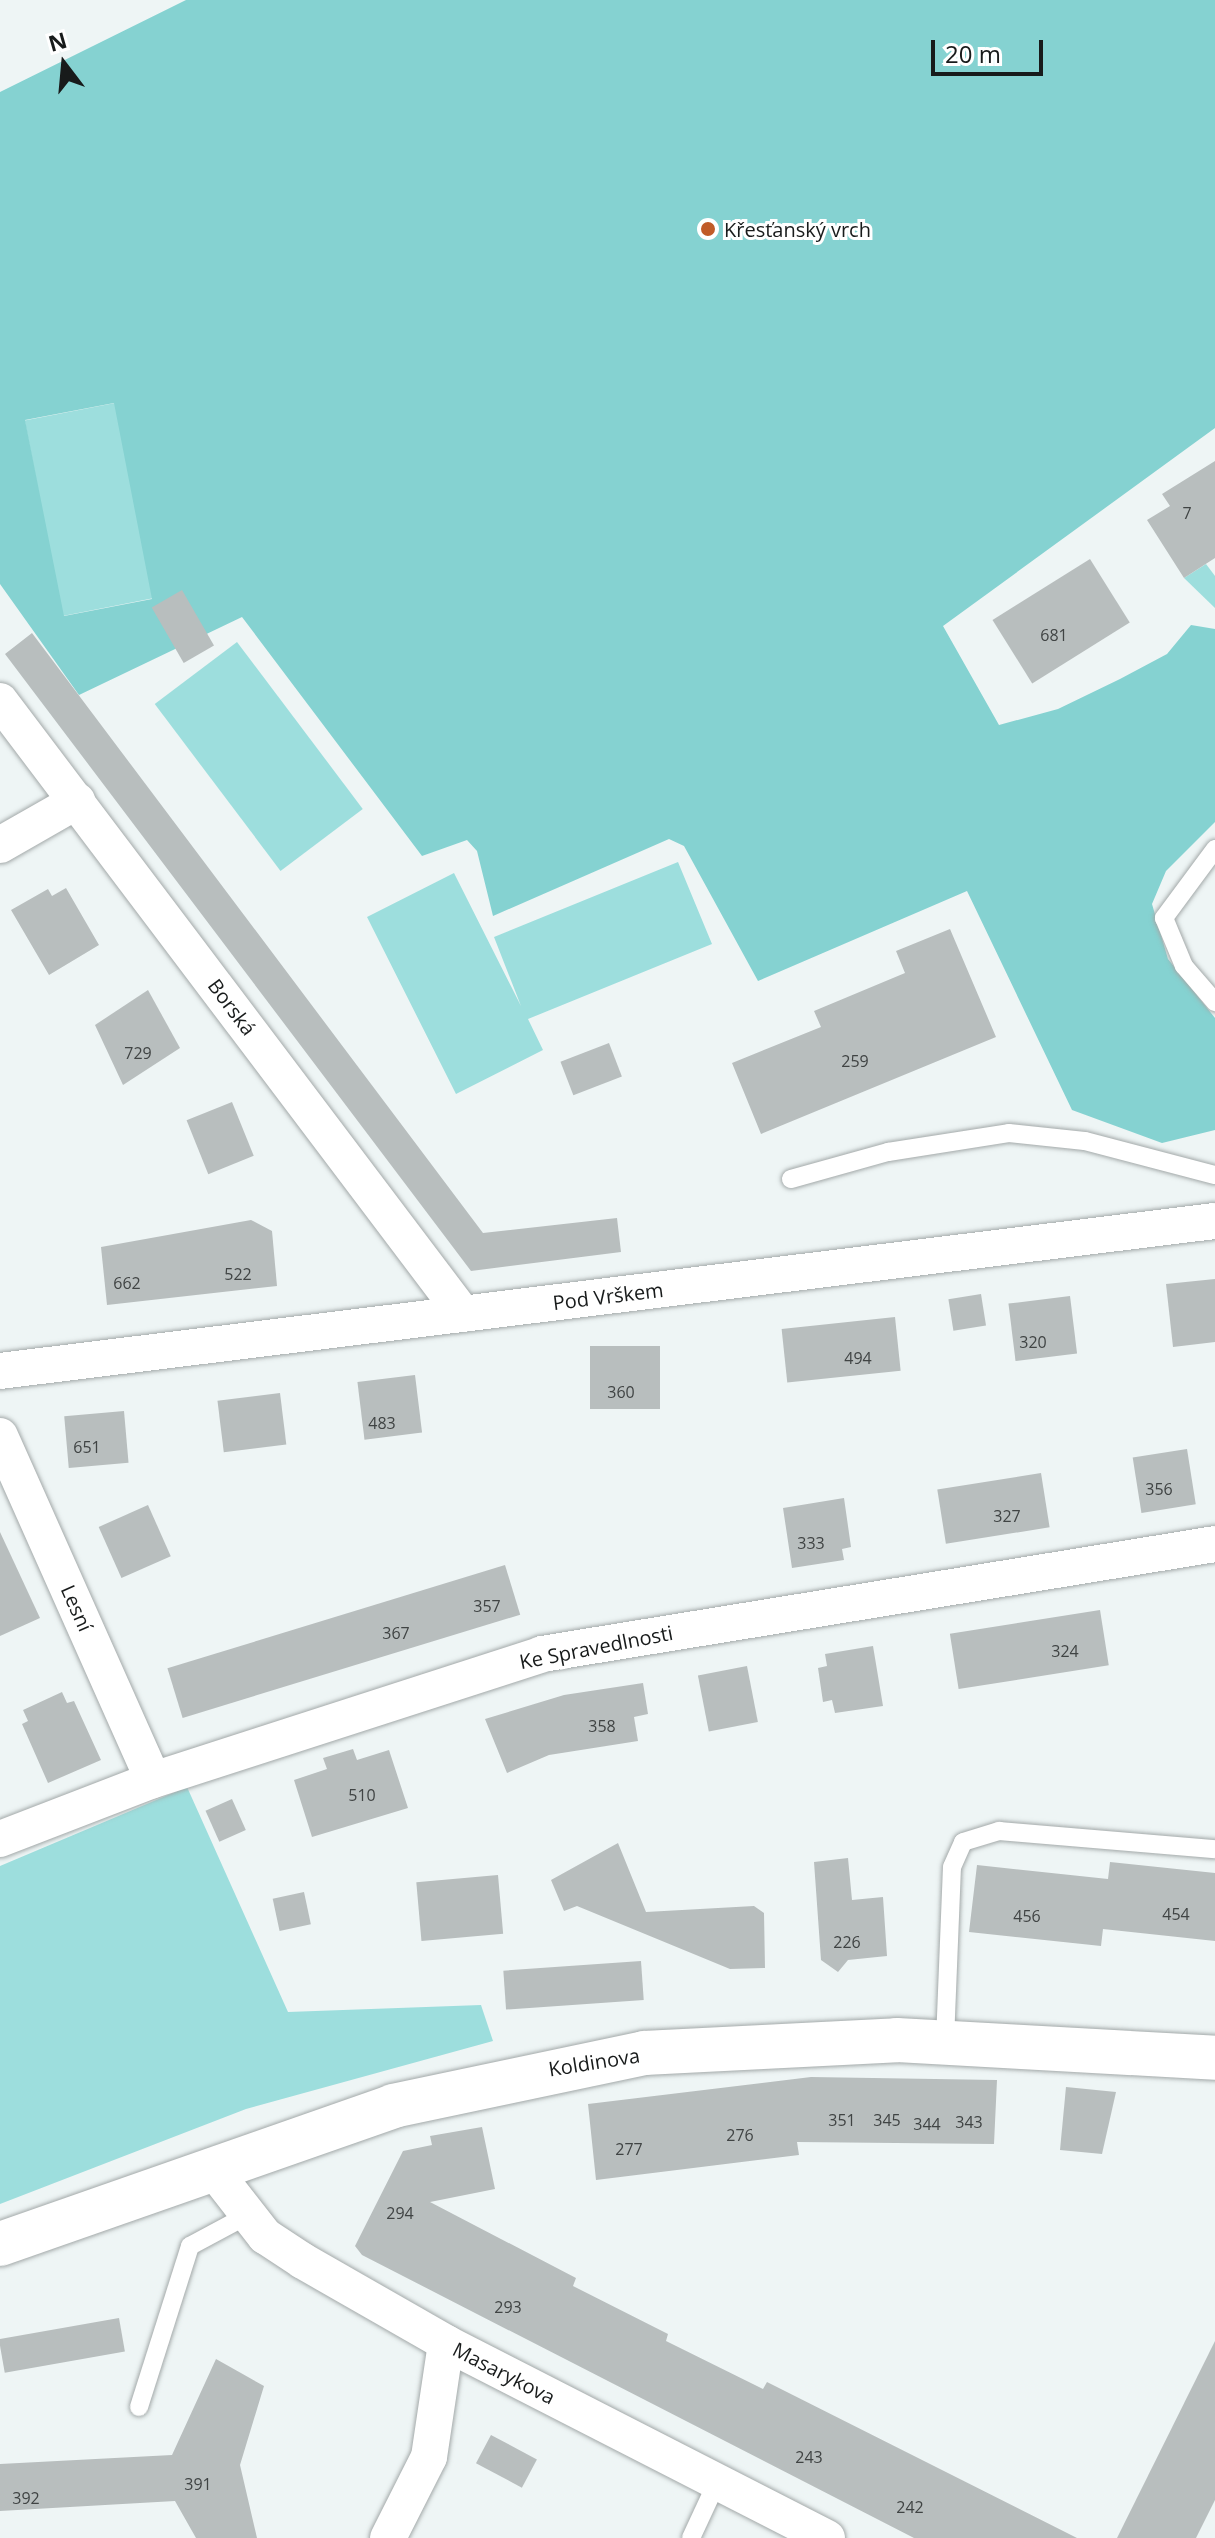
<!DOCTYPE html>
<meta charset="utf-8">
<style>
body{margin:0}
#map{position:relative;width:1215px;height:2538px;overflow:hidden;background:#eef5f5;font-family:"Open Sans",sans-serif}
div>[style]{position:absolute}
.green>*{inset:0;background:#9ddedd;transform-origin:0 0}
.forest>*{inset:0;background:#85d2d1}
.building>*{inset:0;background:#b8bebe;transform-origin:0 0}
.roads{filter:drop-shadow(0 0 2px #a3a9a9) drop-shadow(0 0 2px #a3a9a9)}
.service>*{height:18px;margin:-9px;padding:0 9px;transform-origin:9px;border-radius:9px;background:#fff}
.minor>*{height:36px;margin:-18px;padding:0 18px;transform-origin:18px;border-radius:18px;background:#fff}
.tertiary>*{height:44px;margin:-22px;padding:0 22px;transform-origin:22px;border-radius:22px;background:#fff}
.dots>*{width:22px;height:22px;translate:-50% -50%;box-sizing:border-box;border:4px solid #fff;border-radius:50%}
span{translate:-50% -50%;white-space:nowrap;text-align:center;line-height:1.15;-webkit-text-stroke:6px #fff;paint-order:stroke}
.number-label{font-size:16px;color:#404444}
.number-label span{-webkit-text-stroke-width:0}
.poi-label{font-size:20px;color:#181b1b}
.left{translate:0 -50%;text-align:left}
.street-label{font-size:20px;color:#181b1b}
.north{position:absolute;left:24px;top:24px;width:80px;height:80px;-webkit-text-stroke:6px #fff;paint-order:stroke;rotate:344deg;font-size:22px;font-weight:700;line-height:32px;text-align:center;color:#181b1b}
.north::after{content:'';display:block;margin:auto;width:28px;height:36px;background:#181b1b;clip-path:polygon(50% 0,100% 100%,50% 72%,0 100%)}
.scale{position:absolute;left:931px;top:40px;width:112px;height:36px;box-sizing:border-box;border:4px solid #181b1b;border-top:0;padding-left:10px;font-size:24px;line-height:28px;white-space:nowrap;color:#181b1b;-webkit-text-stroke:6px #fff;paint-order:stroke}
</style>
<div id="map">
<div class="green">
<i style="left:115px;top:403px;width:199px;height:92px;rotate:79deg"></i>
<i style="clip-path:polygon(1206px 564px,1215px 576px,1215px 608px,1184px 578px)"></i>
<i style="left:237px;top:642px;width:209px;height:103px;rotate:53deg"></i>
<i style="clip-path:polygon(678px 862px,712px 944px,528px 1019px,543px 1050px,456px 1094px,367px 917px,454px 873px,521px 1006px,494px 937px)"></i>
<i style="clip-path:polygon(187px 1787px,288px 2012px,481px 2005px,493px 2041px,246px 2109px,0 2204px,0 1866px)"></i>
</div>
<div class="forest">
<i style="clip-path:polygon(evenodd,186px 0,1215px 0,1215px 428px,943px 626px,999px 725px,1058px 709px,1120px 679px,1167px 654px,1191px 625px,1215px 629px,1215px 822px,1166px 871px,1152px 904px,1168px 959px,1215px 1018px,1215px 1130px,1162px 1143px,1072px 1110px,967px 891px,758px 981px,684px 846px,669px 839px,493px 916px,477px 851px,467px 840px,422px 856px,242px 617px,79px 695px,0 584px,0 92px,186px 0,114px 403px,152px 599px,64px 616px,25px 420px,114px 403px)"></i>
</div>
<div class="building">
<i style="clip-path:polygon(1215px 461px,1215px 558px,1184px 578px,1147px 520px,1170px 506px,1162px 494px)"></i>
<i style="left:1090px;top:559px;width:75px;height:115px;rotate:58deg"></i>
<i style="left:182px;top:590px;width:64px;height:35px;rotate:60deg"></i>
<i style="clip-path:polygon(32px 633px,483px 1233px,617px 1218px,621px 1252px,471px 1271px,5px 654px)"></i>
<i style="clip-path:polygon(66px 888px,99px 945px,49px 975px,11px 910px,48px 889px,52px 896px)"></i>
<i style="clip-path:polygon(950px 929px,996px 1037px,761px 1134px,732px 1063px,821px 1027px,814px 1011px,905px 973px,896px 951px)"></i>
<i style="clip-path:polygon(148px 990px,180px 1048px,123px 1085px,95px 1025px)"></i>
<i style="left:609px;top:1043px;width:36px;height:52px;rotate:69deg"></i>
<i style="left:232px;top:1102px;width:58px;height:49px;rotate:68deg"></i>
<i style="clip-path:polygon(251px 1220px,272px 1231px,277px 1286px,107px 1305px,101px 1247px)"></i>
<i style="clip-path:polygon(1215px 1279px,1215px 1342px,1173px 1347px,1166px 1284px)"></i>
<i style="left:981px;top:1294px;width:32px;height:33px;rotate:81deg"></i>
<i style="left:1070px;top:1296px;width:58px;height:62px;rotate:83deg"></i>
<i style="left:895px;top:1317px;width:54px;height:114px;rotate:84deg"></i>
<i style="left:660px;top:1346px;width:63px;height:70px;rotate:90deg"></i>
<i style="left:415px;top:1375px;width:58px;height:58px;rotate:83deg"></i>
<i style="left:280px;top:1393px;width:52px;height:63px;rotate:83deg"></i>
<i style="left:124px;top:1411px;width:52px;height:60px;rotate:85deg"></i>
<i style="left:1187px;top:1449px;width:56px;height:55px;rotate:81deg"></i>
<i style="left:1041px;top:1473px;width:55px;height:105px;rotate:81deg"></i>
<i style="clip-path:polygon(844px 1498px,851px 1547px,842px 1549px,844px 1560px,792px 1568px,783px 1508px)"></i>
<i style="left:148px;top:1505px;width:56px;height:54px;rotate:66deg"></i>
<i style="clip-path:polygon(0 1532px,40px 1618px,0 1636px)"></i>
<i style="left:505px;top:1565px;width:52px;height:353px;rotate:73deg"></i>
<i style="left:1100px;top:1610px;width:56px;height:152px;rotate:81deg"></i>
<i style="clip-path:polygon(873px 1646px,883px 1706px,835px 1713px,832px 1700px,823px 1702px,818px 1668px,827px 1666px,825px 1654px)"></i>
<i style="left:747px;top:1666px;width:57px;height:50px;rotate:79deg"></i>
<i style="clip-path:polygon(643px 1683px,648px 1714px,634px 1717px,638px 1741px,549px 1755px,507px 1773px,485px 1719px,564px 1695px)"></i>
<i style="clip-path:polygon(62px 1692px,67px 1703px,74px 1701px,101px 1760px,48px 1783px,22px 1724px,28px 1721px,23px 1710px)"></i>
<i style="clip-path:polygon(353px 1749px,357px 1760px,389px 1750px,408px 1808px,312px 1837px,294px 1780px,327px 1769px,323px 1758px)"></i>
<i style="left:232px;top:1799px;width:34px;height:29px;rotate:66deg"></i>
<i style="clip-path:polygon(618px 1843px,646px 1912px,754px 1906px,764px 1913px,765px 1968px,730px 1969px,577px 1906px,564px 1911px,551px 1880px)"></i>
<i style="clip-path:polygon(848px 1858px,852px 1900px,883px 1897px,887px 1956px,848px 1960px,838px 1972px,821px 1960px,814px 1862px)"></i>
<i style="clip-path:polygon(1110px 1862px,1215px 1873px,1215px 1941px,1103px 1929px,1101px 1946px,969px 1932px,977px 1865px,1108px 1879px)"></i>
<i style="left:498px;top:1875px;width:59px;height:82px;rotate:85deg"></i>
<i style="left:304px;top:1892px;width:33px;height:32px;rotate:78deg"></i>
<i style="left:641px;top:1961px;width:39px;height:138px;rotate:86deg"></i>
<i style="clip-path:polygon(811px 2077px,997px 2080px,994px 2144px,797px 2142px,799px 2155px,596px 2180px,588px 2104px)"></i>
<i style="clip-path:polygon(1066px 2087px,1116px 2092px,1102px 2154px,1060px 2150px)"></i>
<i style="clip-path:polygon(482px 2127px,495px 2189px,430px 2202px,576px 2278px,573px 2286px,668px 2334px,666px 2341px,763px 2389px,767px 2382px,1077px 2538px,914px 2538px,362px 2255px,355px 2246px,403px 2151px,432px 2145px,430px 2136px)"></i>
<i style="left:119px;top:2318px;width:34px;height:122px;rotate:80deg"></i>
<i style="clip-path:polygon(1215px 2341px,1215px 2500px,1196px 2538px,1117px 2538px)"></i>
<i style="clip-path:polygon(216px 2359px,264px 2386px,240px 2465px,257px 2538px,196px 2538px,175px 2501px,0 2511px,0 2464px,172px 2455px)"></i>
<i style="left:491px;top:2435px;width:52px;height:32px;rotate:28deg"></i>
</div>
<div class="roads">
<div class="service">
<i style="left:1215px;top:849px;width:86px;rotate:126.5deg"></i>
<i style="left:1164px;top:918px;width:52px;rotate:67.4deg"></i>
<i style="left:1184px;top:966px;width:48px;rotate:49.3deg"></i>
<i style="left:791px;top:1179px;width:101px;rotate:-15.6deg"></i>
<i style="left:888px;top:1152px;width:122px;rotate:-8.9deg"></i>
<i style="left:1009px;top:1133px;width:76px;rotate:6deg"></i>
<i style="left:1085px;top:1141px;width:134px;rotate:14.7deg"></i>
<i style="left:945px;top:2041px;width:174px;rotate:-87.7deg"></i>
<i style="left:952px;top:1867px;width:27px;rotate:-66deg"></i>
<i style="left:963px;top:1842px;width:38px;rotate:-17deg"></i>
<i style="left:999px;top:1831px;width:217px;rotate:4.8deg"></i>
<i style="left:139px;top:2407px;width:169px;rotate:-72.4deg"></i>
<i style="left:190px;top:2246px;width:64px;rotate:-28.2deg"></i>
<i style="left:691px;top:2538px;width:62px;rotate:-65.1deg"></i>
</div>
<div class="minor">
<i style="left:0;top:701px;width:768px;rotate:52.94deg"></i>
<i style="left:0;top:845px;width:89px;rotate:-29.7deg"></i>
<i style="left:0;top:1371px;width:1224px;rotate:-7.04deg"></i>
<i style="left:0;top:1436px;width:376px;rotate:66deg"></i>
<i style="left:0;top:1839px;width:164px;rotate:-21.1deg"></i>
<i style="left:153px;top:1780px;width:409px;rotate:-17.9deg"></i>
<i style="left:542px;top:1654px;width:682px;rotate:-9.28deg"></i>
<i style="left:211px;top:2167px;width:88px;rotate:52deg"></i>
<i style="left:265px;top:2236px;width:45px;rotate:33.3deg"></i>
<i style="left:303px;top:2261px;width:165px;rotate:29.8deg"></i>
<i style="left:446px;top:2343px;width:428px;rotate:27.1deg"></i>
<i style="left:388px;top:2538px;width:91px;rotate:-63.2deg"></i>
<i style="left:429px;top:2457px;width:115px;rotate:-81.5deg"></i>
</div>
<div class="tertiary">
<i style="left:0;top:2244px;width:417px;rotate:-19.3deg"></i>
<i style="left:393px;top:2106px;width:257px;rotate:-11.9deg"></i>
<i style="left:644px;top:2053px;width:253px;rotate:-2.9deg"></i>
<i style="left:897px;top:2040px;width:319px;rotate:3.2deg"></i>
</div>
</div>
<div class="dots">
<i style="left:708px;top:229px;background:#c05b28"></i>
</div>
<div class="number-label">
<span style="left:1187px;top:513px">7</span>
<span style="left:1054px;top:635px">681</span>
<span style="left:138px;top:1053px">729</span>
<span style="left:855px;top:1061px">259</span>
<span style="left:238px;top:1274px">522</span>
<span style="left:127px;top:1283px">662</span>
<span style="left:1033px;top:1342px">320</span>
<span style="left:858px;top:1358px">494</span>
<span style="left:621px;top:1392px">360</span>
<span style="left:382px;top:1423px">483</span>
<span style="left:87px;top:1447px">651</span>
<span style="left:1159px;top:1489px">356</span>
<span style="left:1007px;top:1516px">327</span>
<span style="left:811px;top:1543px">333</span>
<span style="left:487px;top:1606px">357</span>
<span style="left:396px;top:1633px">367</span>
<span style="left:1065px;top:1651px">324</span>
<span style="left:602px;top:1726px">358</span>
<span style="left:362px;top:1795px">510</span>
<span style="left:1176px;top:1914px">454</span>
<span style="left:1027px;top:1916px">456</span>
<span style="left:847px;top:1942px">226</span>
<span style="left:842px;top:2120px">351</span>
<span style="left:887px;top:2120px">345</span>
<span style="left:969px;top:2122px">343</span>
<span style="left:927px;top:2124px">344</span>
<span style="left:740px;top:2135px">276</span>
<span style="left:629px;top:2149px">277</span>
<span style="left:400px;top:2213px">294</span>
<span style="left:508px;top:2307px">293</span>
<span style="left:809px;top:2457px">243</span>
<span style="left:198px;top:2484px">391</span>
<span style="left:26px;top:2498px">392</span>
<span style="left:910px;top:2507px">242</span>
</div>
<div class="poi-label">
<span class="left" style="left:724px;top:229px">Křesťanský vrch</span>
</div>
<div class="street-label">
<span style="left:232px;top:1007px;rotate:53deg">Borská</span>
<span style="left:608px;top:1296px;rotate:-7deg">Pod Vrškem</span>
<span style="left:77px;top:1608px;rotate:66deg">Lesní</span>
<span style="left:596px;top:1647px;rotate:-11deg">Ke Spravedlnosti</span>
<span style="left:594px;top:2062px;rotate:-9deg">Koldinova</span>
<span style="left:504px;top:2373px;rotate:27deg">Masarykova</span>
</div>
<div class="north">N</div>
<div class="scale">20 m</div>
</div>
